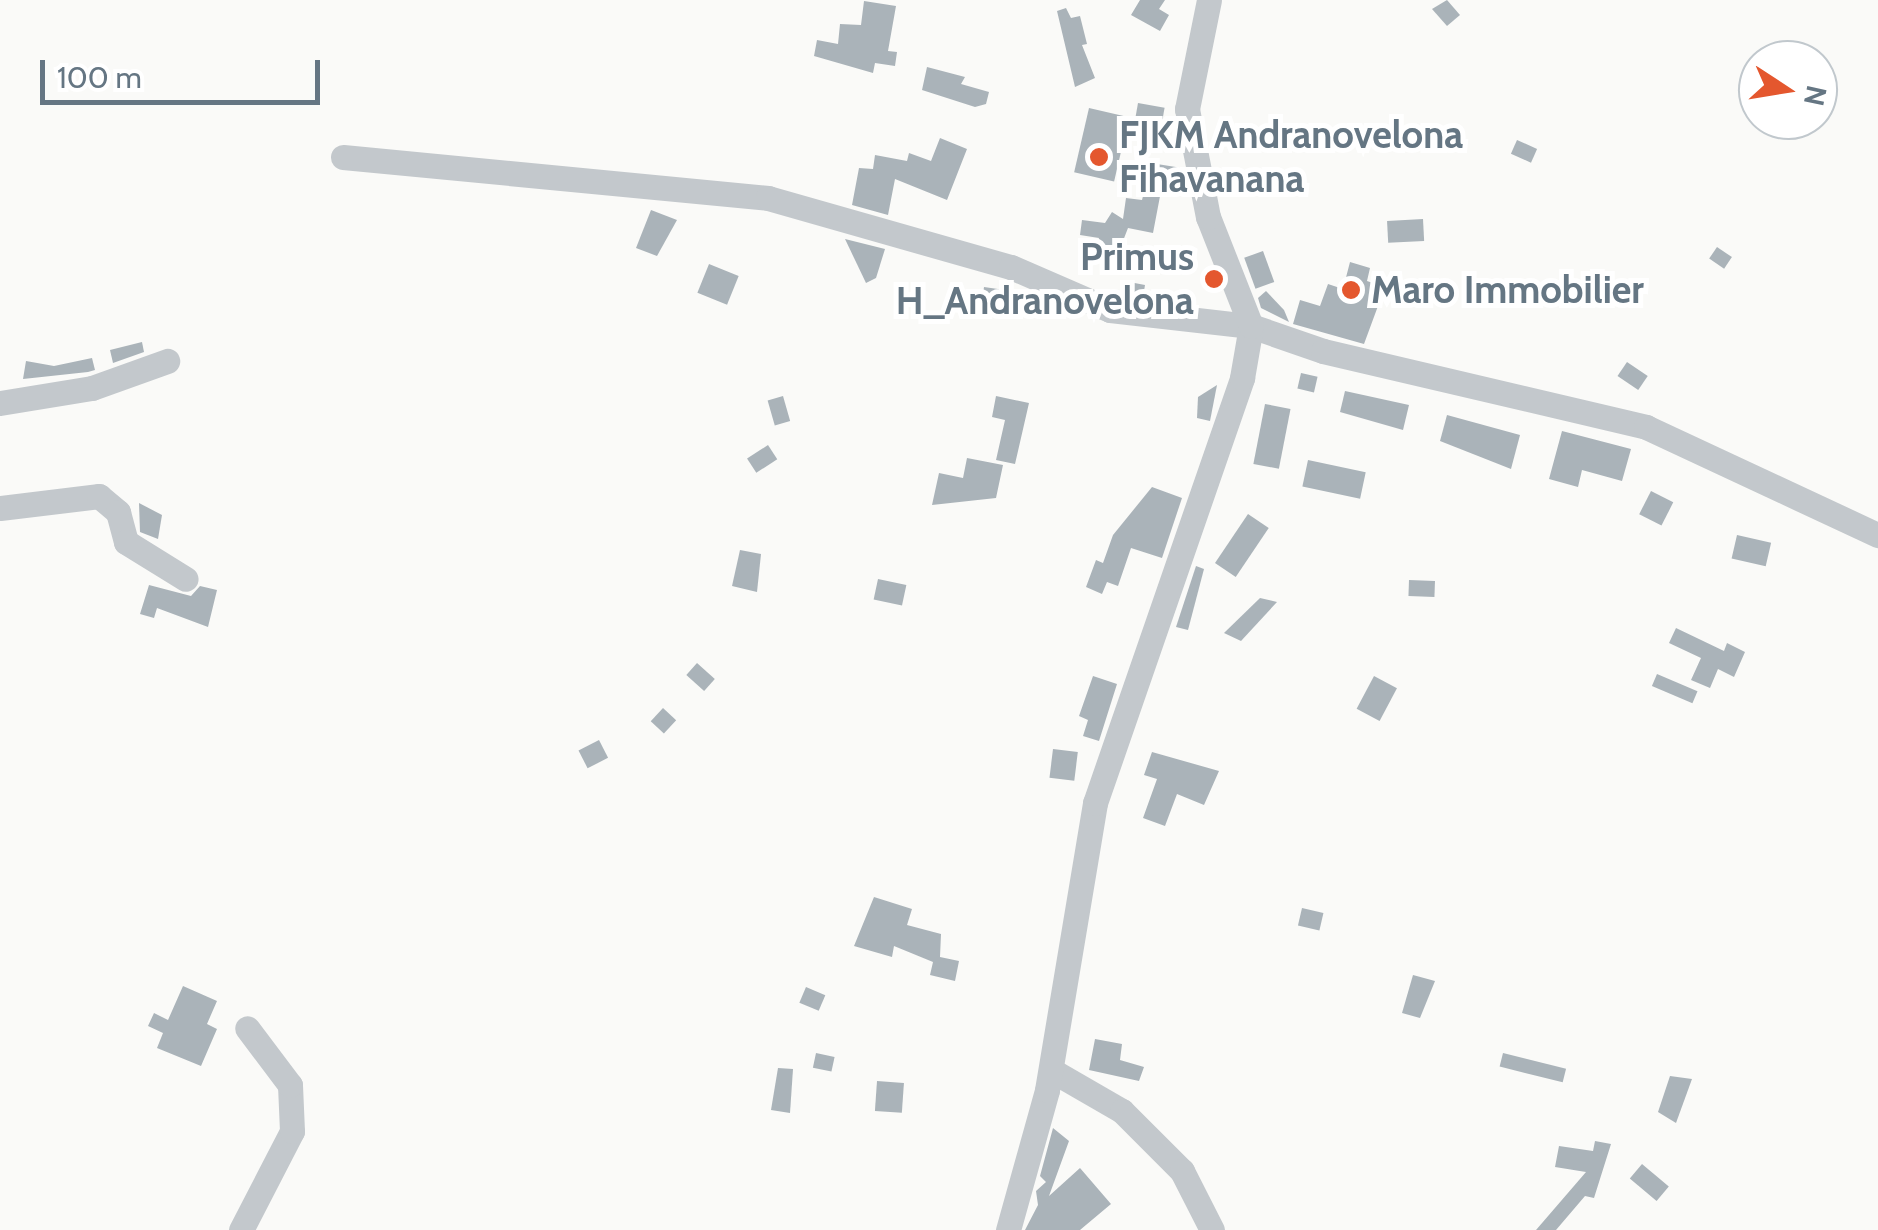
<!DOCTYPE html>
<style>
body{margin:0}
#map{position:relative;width:1878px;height:1230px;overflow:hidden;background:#fafaf8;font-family:Cabin,sans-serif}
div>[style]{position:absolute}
.building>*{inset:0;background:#aab3b9;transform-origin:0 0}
.minor>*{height:25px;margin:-12.5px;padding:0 12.5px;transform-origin:12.5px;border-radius:12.5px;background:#c3c8cc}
.dots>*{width:28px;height:28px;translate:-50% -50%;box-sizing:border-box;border:5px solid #fff;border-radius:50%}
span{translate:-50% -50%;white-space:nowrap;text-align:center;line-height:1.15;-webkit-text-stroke:10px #fff;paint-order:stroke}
.poi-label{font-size:38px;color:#657683;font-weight:700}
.left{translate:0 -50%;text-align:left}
.right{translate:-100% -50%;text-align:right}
.north{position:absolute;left:1738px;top:40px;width:100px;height:100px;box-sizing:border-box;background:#fff;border:2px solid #c1c8cd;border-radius:50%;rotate:102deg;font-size:28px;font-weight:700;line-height:40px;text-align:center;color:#657683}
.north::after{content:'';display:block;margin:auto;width:35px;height:45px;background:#e4572e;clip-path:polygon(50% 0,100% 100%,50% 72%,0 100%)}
.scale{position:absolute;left:40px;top:60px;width:280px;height:45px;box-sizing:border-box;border:5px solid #657683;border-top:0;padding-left:12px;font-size:30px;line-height:35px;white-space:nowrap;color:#657683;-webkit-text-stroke:8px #fff;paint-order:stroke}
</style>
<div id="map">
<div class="building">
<i style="clip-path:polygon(1140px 0,1165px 0,1159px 9px,1169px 15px,1160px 31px,1131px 15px)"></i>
<i style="clip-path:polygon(1447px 0,1460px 15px,1447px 26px,1432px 9px)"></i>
<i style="clip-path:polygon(864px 1px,896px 6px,888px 51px,897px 52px,895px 66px,875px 63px,873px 73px,814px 56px,817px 40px,838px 44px,840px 24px,861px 25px)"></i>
<i style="clip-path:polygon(1066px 8px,1071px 18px,1080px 16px,1087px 44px,1082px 45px,1095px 78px,1075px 87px,1057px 11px)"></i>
<i style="clip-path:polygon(927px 67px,965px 77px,961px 84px,989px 92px,986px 104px,975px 107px,922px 90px)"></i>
<i style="left:1138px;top:103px;width:27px;height:22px;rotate:10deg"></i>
<i style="left:1089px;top:108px;width:41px;height:66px;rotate:13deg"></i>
<i style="clip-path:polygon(940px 138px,967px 149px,947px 200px,895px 179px,888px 215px,852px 205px,859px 168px,873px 169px,875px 155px,907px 161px,909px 153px,931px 161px)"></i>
<i style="left:1517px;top:140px;width:22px;height:15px;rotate:24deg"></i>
<i style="clip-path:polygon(1157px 164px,1182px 168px,1186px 187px,1154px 181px)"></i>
<i style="clip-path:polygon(1145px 188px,1161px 191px,1153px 233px,1128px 228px,1116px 259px,1095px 254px,1099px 238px,1080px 235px,1082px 220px,1105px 223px,1112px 212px,1123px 219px,1126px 198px,1142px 200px)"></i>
<i style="clip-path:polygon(651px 210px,677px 220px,657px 256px,636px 248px)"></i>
<i style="left:1423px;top:219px;width:22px;height:36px;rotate:87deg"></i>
<i style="clip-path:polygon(845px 239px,885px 249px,876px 278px,866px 283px)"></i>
<i style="left:1717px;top:247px;width:18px;height:14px;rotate:34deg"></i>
<i style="left:1263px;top:251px;width:33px;height:20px;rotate:70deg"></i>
<i style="clip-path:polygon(1350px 262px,1370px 268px,1367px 281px,1385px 287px,1364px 344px,1293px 324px,1300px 300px,1320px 306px,1328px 284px,1343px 289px)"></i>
<i style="left:709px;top:264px;width:32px;height:31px;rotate:22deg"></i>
<i style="clip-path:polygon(1124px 281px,1145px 285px,1143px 297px,1121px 295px)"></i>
<i style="left:984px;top:287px;width:21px;height:16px;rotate:8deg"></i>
<i style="clip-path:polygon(1266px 291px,1284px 310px,1289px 322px,1261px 308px,1258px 298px)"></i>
<i style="clip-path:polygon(142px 342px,144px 352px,113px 363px,110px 350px)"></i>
<i style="clip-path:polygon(92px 358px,95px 370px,88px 372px,23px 379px,26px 361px,54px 366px)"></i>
<i style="left:1627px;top:362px;width:25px;height:17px;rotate:34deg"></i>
<i style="left:1301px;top:373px;width:17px;height:16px;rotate:13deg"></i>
<i style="clip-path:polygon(1217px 385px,1210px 421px,1197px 418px,1198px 397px)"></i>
<i style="clip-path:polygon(1345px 391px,1409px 405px,1403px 430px,1340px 412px)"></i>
<i style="left:783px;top:396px;width:26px;height:16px;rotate:74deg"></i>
<i style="clip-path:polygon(996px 396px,1029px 403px,1015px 464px,996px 460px,1005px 420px,992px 417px)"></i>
<i style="left:1265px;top:404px;width:26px;height:61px;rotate:11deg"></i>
<i style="clip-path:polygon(1447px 415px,1520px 435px,1511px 469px,1440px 441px)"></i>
<i style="clip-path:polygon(1562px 431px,1631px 449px,1622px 481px,1582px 470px,1578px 487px,1549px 479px)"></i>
<i style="left:768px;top:445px;width:17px;height:25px;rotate:57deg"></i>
<i style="clip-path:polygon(967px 458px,1003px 465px,996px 498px,932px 505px,939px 473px,963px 478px)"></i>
<i style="left:1308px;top:460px;width:59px;height:27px;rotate:12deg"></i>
<i style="clip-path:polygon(1152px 487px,1182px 498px,1162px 558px,1131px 548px,1118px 586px,1107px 582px,1102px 594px,1086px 587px,1096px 560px,1103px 563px,1113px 535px)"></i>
<i style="left:1651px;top:491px;width:25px;height:26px;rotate:27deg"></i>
<i style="clip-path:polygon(139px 503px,162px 515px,158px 539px,140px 532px)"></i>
<i style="left:1248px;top:514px;width:25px;height:59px;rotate:34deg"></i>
<i style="left:1737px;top:535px;width:35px;height:24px;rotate:13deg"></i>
<i style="clip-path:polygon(740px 550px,761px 554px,757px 592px,732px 586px)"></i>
<i style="clip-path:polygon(1196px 566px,1204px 569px,1188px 630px,1176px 627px)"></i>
<i style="left:878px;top:579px;width:29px;height:21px;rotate:12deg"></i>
<i style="left:1409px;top:580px;width:26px;height:16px;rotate:2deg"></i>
<i style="clip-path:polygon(149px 585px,191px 596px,200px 586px,217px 590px,208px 627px,157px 608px,154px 618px,140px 614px)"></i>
<i style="clip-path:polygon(1260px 598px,1277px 602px,1241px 641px,1224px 633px)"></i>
<i style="clip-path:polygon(1676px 628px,1724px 651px,1727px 643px,1745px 652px,1734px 677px,1718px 669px,1710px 688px,1691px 680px,1701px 658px,1669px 643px)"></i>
<i style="left:697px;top:663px;width:24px;height:16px;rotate:42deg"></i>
<i style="left:1657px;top:674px;width:44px;height:13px;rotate:23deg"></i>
<i style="clip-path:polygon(1093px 676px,1117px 684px,1099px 741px,1083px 736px,1088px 720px,1079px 716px)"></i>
<i style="left:1374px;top:676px;width:26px;height:37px;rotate:28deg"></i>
<i style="left:663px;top:708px;width:18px;height:18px;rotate:43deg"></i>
<i style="left:599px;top:740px;width:20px;height:23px;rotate:63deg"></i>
<i style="left:1053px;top:749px;width:25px;height:29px;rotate:7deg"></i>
<i style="clip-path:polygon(1152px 752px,1219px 771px,1204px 805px,1177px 794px,1165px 826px,1143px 818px,1157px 779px,1144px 775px)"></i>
<i style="clip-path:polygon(874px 897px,912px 909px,907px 925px,941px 934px,940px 957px,959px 961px,955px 981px,930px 975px,933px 962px,894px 946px,892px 957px,854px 946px)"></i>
<i style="left:1302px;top:908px;width:22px;height:18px;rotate:13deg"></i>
<i style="clip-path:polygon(1413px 975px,1435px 981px,1420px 1018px,1402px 1013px)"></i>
<i style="clip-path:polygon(183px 986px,217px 1001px,207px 1024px,217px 1029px,201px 1066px,157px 1048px,163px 1033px,148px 1026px,154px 1013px,168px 1020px)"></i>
<i style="left:806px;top:987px;width:21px;height:17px;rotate:23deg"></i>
<i style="clip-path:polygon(1095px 1039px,1122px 1044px,1120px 1060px,1144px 1067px,1139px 1081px,1089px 1070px)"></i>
<i style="left:816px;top:1053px;width:19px;height:15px;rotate:12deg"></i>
<i style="left:1503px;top:1053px;width:65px;height:14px;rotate:14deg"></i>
<i style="clip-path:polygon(778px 1068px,793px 1069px,790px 1113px,771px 1110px)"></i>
<i style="clip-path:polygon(1670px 1076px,1692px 1079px,1676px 1123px,1658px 1112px)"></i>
<i style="left:877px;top:1081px;width:27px;height:30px;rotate:4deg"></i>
<i style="clip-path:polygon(1053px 1128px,1069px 1141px,1049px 1196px,1080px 1168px,1111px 1204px,1080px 1230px,1025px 1230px,1038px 1205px,1036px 1191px,1046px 1182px,1040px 1176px)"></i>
<i style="clip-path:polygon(1595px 1141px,1611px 1144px,1594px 1198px,1585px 1196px,1556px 1230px,1536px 1230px,1586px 1172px,1555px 1167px,1559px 1146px,1593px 1151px)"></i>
<i style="left:1642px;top:1164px;width:35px;height:19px;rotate:40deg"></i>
</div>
<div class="minor">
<i style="left:343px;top:157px;width:427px;rotate:5.5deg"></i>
<i style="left:768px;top:198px;width:253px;rotate:15.9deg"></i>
<i style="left:1011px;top:267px;width:108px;rotate:23.5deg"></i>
<i style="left:1110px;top:310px;width:142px;rotate:6.5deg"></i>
<i style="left:1251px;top:326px;width:76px;rotate:19.1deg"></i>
<i style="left:1323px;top:351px;width:332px;rotate:13.2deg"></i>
<i style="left:1646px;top:427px;width:256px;rotate:25deg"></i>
<i style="left:0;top:403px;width:93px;rotate:-9.3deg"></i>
<i style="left:92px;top:388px;width:80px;rotate:-19.8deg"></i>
<i style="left:0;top:508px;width:100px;rotate:-6.9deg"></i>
<i style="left:99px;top:496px;width:25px;rotate:40deg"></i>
<i style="left:118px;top:512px;width:31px;rotate:75deg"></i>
<i style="left:126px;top:542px;width:70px;rotate:31.7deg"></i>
<i style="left:1051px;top:1070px;width:82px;rotate:30deg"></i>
<i style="left:1122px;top:1111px;width:85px;rotate:45deg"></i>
<i style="left:1182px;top:1171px;width:66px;rotate:63deg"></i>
<i style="left:241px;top:1230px;width:111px;rotate:-62.7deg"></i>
<i style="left:292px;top:1131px;width:46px;rotate:-92.5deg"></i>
<i style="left:290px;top:1085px;width:71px;rotate:-127deg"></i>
<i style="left:1008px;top:1230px;width:145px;rotate:-74.4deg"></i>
<i style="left:1047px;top:1090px;width:291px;rotate:-80.5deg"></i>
<i style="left:1095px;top:803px;width:450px;rotate:-70.9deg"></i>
<i style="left:1242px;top:378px;width:53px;rotate:-80.2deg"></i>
<i style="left:1251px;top:326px;width:117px;rotate:-111.5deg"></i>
<i style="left:1208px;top:217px;width:110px;rotate:-101deg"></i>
<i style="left:1187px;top:109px;width:111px;rotate:-78.6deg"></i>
</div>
<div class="dots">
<i style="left:1099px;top:157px;background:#e4572e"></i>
<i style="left:1214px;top:279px;background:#e4572e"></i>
<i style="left:1351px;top:290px;background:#e4572e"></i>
</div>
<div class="poi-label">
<span class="left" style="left:1119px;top:157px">FJKM Andranovelona<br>Fihavanana</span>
<span class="right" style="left:1194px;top:279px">Primus<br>H_Andranovelona</span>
<span class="left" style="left:1371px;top:290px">Maro Immobilier</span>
</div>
<div class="north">N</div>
<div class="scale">100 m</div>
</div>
